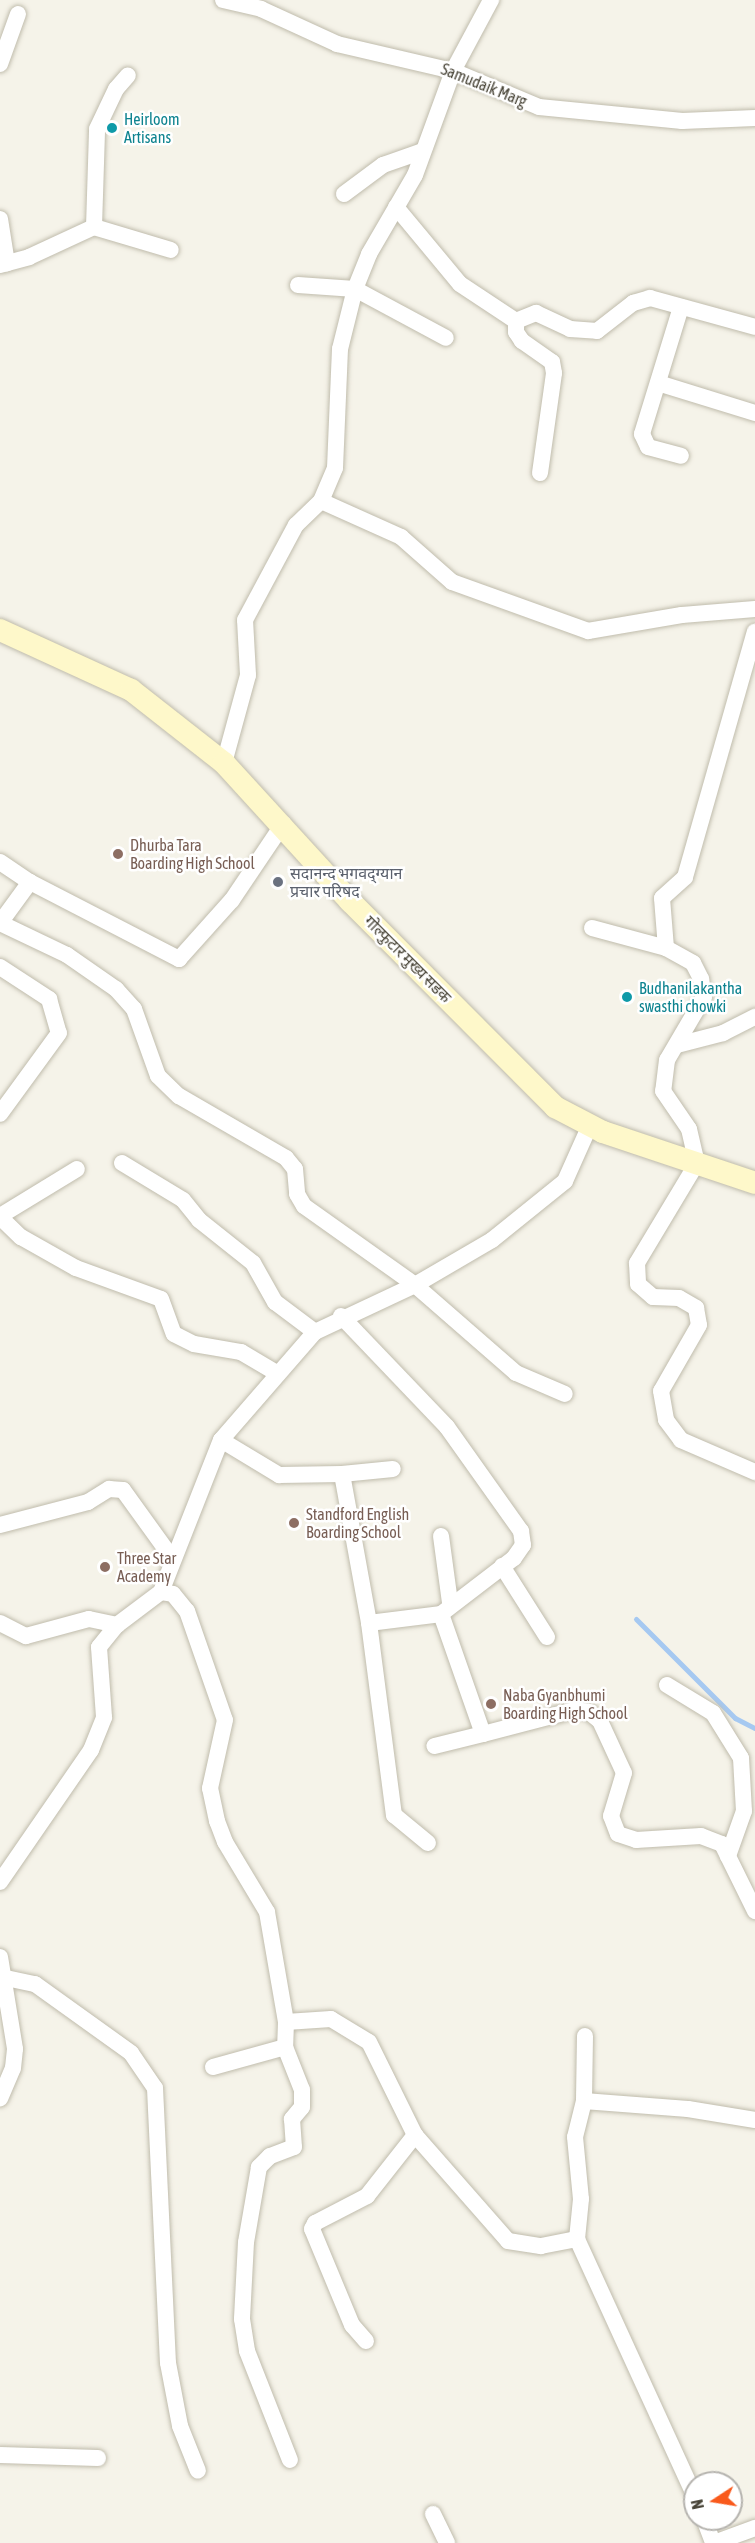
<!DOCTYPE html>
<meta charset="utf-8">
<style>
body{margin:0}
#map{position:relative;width:755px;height:2543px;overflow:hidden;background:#f5f3e9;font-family:"Asap Condensed","Noto Sans Devanagari",sans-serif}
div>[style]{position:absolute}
.stream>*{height:5px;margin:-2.5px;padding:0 2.5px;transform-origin:2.5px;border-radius:2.5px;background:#a6c9f1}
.roads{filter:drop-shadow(0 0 2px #c0bcac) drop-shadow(0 0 2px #c0bcac)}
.minor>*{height:16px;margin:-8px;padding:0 8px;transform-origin:8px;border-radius:8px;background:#fff}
.secondary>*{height:22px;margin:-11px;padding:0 11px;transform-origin:11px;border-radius:11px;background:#fef8ca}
.dots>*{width:16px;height:16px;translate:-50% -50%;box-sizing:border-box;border:3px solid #fff;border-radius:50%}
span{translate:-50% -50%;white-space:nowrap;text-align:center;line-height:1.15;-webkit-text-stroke:5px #fff;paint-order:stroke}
.street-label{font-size:16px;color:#484437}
.culture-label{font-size:16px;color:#0d838f}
.left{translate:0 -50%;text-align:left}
.education-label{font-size:16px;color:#785e54}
.worship-label{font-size:16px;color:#5b616d}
.north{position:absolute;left:683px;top:2471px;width:60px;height:60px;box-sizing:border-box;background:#fff;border:2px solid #b6b4af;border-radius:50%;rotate:258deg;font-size:16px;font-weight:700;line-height:24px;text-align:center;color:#484437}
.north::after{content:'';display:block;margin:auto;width:21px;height:27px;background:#f95a1c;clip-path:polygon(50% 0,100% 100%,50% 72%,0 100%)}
</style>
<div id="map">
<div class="stream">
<i style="left:636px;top:1619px;width:140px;rotate:45deg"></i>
<i style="left:735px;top:1718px;width:22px;rotate:27deg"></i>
</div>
<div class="roads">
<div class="minor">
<i style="left:223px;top:0;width:39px;rotate:13deg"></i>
<i style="left:261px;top:9px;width:84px;rotate:24.7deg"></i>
<i style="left:337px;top:44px;width:119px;rotate:13.1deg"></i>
<i style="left:453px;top:71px;width:93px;rotate:22.7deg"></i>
<i style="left:539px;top:107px;width:144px;rotate:5.6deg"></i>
<i style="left:682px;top:121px;width:73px;rotate:-2.4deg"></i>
<i style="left:0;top:64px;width:53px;rotate:-70.2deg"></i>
<i style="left:344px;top:194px;width:49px;rotate:-36.6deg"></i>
<i style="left:383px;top:165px;width:42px;rotate:-19.3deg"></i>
<i style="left:396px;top:207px;width:100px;rotate:50.3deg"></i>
<i style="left:460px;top:284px;width:67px;rotate:33.5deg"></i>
<i style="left:0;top:219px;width:45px;rotate:81deg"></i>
<i style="left:94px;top:227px;width:98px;rotate:-88.2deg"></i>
<i style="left:97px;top:129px;width:44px;rotate:-64.6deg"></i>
<i style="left:116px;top:89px;width:18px;rotate:-49deg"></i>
<i style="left:0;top:265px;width:30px;rotate:-15deg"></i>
<i style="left:29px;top:257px;width:72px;rotate:-24.8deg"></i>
<i style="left:94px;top:227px;width:80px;rotate:16.6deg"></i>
<i style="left:298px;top:285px;width:57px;rotate:4deg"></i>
<i style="left:355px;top:289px;width:103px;rotate:28.3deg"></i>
<i style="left:681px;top:307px;width:133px;rotate:107.1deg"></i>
<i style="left:642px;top:434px;width:14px;rotate:65deg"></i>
<i style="left:648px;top:447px;width:34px;rotate:15deg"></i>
<i style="left:658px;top:383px;width:102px;rotate:17.2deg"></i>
<i style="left:540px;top:473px;width:101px;rotate:-82deg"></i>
<i style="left:554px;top:373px;width:11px;rotate:-100deg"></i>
<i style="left:552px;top:362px;width:37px;rotate:-145deg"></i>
<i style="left:522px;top:341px;width:11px;rotate:-124deg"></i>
<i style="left:516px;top:332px;width:11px;rotate:-90deg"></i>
<i style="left:516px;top:321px;width:22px;rotate:-22deg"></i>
<i style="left:536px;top:313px;width:38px;rotate:25deg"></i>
<i style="left:570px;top:329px;width:27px;rotate:4deg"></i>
<i style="left:597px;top:331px;width:46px;rotate:-37.9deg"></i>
<i style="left:633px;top:303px;width:18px;rotate:-16deg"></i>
<i style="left:650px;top:298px;width:109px;rotate:15.4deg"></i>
<i style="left:321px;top:501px;width:88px;rotate:24.2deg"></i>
<i style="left:401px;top:537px;width:68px;rotate:41.4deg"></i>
<i style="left:452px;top:582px;width:145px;rotate:19.8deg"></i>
<i style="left:588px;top:631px;width:95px;rotate:-9.7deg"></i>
<i style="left:682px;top:615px;width:73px;rotate:-4.7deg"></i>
<i style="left:224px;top:763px;width:91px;rotate:-74.7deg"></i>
<i style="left:248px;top:675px;width:55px;rotate:-93.1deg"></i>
<i style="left:245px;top:620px;width:108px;rotate:-61.8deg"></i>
<i style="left:296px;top:525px;width:35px;rotate:-44deg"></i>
<i style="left:321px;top:501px;width:36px;rotate:-67deg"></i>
<i style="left:335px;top:468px;width:119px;rotate:-87.6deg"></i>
<i style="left:340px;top:349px;width:62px;rotate:-76deg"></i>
<i style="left:355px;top:289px;width:38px;rotate:-68deg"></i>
<i style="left:369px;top:254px;width:91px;rotate:-59.8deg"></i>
<i style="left:415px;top:175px;width:111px;rotate:-69.9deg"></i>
<i style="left:453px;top:71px;width:81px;rotate:-61.8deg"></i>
<i style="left:0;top:862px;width:36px;rotate:34deg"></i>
<i style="left:30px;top:882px;width:168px;rotate:27.3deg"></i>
<i style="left:179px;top:959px;width:79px;rotate:-48.1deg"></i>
<i style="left:232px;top:900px;width:92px;rotate:-56.1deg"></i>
<i style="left:0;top:923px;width:74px;rotate:25.5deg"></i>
<i style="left:67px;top:955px;width:60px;rotate:34.8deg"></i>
<i style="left:116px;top:989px;width:27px;rotate:48deg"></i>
<i style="left:134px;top:1009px;width:71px;rotate:70.3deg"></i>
<i style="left:158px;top:1076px;width:29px;rotate:44deg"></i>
<i style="left:179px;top:1096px;width:124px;rotate:30.1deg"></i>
<i style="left:286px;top:1158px;width:14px;rotate:51deg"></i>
<i style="left:295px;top:1169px;width:25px;rotate:85deg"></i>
<i style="left:297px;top:1194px;width:14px;rotate:60deg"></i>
<i style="left:304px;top:1206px;width:136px;rotate:35.4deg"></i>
<i style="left:415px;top:1285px;width:134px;rotate:41.1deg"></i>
<i style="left:516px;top:1373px;width:53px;rotate:23.2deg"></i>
<i style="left:0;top:923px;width:51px;rotate:-53.8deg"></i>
<i style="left:592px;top:928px;width:77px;rotate:15.1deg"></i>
<i style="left:666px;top:948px;width:31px;rotate:29deg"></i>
<i style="left:693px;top:963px;width:18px;rotate:63deg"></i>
<i style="left:701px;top:979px;width:18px;rotate:81deg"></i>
<i style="left:704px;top:997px;width:73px;rotate:120.4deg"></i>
<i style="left:667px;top:1060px;width:31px;rotate:97deg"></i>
<i style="left:663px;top:1091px;width:46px;rotate:55.6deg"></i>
<i style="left:689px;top:1129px;width:35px;rotate:77deg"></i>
<i style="left:697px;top:1163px;width:117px;rotate:121deg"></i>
<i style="left:637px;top:1263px;width:21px;rotate:87deg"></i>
<i style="left:638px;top:1284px;width:20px;rotate:41deg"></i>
<i style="left:653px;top:1297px;width:26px;rotate:2deg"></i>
<i style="left:679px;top:1298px;width:20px;rotate:30deg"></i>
<i style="left:696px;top:1308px;width:17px;rotate:80deg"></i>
<i style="left:699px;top:1325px;width:76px;rotate:119.9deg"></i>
<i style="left:661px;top:1391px;width:29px;rotate:80deg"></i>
<i style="left:666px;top:1420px;width:25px;rotate:53deg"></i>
<i style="left:681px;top:1440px;width:81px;rotate:23.4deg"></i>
<i style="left:666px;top:948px;width:50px;rotate:-94.6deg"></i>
<i style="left:662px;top:898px;width:31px;rotate:-42deg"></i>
<i style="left:685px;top:877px;width:255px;rotate:-74.1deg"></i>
<i style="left:0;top:967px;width:59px;rotate:33.1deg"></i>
<i style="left:49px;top:999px;width:35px;rotate:74deg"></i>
<i style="left:59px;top:1033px;width:100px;rotate:126.1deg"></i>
<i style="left:677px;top:1045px;width:48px;rotate:-14.6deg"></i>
<i style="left:723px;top:1033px;width:36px;rotate:-27deg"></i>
<i style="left:122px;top:1163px;width:71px;rotate:31.2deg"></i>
<i style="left:183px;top:1200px;width:26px;rotate:51deg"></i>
<i style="left:199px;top:1220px;width:69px;rotate:38.5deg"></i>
<i style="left:253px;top:1263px;width:45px;rotate:60.6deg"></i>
<i style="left:275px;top:1302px;width:50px;rotate:36.9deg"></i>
<i style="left:0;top:1216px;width:90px;rotate:-31.4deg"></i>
<i style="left:0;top:1217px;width:29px;rotate:44deg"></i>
<i style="left:21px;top:1237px;width:63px;rotate:29.4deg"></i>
<i style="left:76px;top:1268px;width:90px;rotate:20deg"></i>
<i style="left:161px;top:1299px;width:37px;rotate:70deg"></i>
<i style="left:174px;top:1334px;width:22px;rotate:27deg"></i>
<i style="left:194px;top:1344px;width:48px;rotate:9.7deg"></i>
<i style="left:241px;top:1352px;width:43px;rotate:30.7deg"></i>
<i style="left:341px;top:1316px;width:153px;rotate:46.3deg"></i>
<i style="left:447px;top:1427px;width:128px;rotate:54.6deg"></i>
<i style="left:521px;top:1531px;width:14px;rotate:82deg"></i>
<i style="left:523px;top:1545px;width:16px;rotate:125deg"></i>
<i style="left:514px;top:1558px;width:92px;rotate:142.5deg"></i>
<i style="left:221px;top:1440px;width:143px;rotate:-49deg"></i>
<i style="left:315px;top:1332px;width:110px;rotate:-25.2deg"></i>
<i style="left:415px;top:1285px;width:89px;rotate:-30.3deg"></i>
<i style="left:492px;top:1240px;width:94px;rotate:-38.9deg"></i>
<i style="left:565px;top:1181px;width:61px;rotate:-65.9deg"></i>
<i style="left:342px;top:1474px;width:51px;rotate:-5.6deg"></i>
<i style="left:0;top:1525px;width:91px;rotate:-14.6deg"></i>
<i style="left:88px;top:1502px;width:25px;rotate:-32deg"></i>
<i style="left:109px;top:1489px;width:14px;rotate:4deg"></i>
<i style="left:123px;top:1490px;width:84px;rotate:54.2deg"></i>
<i style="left:441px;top:1536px;width:68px;rotate:82.3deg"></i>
<i style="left:502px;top:1566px;width:84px;rotate:57.6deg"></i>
<i style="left:161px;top:1592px;width:12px;rotate:9deg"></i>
<i style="left:173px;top:1594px;width:22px;rotate:51deg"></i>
<i style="left:187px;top:1611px;width:115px;rotate:70.8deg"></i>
<i style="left:225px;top:1720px;width:70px;rotate:102.4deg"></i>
<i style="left:210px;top:1788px;width:34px;rotate:78deg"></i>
<i style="left:217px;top:1821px;width:22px;rotate:69deg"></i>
<i style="left:225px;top:1842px;width:82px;rotate:59deg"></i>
<i style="left:267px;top:1912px;width:112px;rotate:80.2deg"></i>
<i style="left:286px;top:2022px;width:25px;rotate:92deg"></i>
<i style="left:285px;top:2047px;width:46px;rotate:68.4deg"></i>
<i style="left:302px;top:2090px;width:17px;rotate:90deg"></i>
<i style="left:302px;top:2107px;width:16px;rotate:130deg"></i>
<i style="left:292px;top:2119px;width:28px;rotate:86deg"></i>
<i style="left:294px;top:2147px;width:26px;rotate:159deg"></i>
<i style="left:270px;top:2156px;width:16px;rotate:135deg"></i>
<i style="left:259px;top:2167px;width:76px;rotate:99.8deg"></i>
<i style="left:246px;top:2242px;width:77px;rotate:93deg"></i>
<i style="left:242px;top:2319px;width:32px;rotate:81deg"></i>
<i style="left:247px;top:2351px;width:117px;rotate:68.5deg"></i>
<i style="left:0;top:1623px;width:29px;rotate:27deg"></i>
<i style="left:26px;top:1636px;width:65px;rotate:-15.1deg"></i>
<i style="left:89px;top:1619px;width:29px;rotate:12deg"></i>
<i style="left:369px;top:1623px;width:73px;rotate:-7.1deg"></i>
<i style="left:441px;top:1614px;width:127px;rotate:70.7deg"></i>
<i style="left:483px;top:1734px;width:50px;rotate:166.2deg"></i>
<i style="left:667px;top:1685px;width:54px;rotate:31.3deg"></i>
<i style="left:713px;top:1713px;width:53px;rotate:58.1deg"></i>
<i style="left:741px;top:1758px;width:53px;rotate:86.8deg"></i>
<i style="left:744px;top:1811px;width:48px;rotate:109.6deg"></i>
<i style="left:483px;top:1734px;width:95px;rotate:-14.6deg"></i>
<i style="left:575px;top:1710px;width:14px;rotate:8deg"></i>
<i style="left:589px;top:1712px;width:14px;rotate:39deg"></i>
<i style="left:600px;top:1721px;width:57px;rotate:65.2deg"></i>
<i style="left:624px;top:1773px;width:45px;rotate:106.8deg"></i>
<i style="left:611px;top:1816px;width:19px;rotate:69deg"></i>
<i style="left:618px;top:1834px;width:19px;rotate:18deg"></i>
<i style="left:636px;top:1840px;width:65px;rotate:-3.5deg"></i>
<i style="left:701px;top:1836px;width:22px;rotate:21deg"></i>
<i style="left:722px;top:1844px;width:75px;rotate:63.8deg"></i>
<i style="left:0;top:1882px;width:160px;rotate:-55.4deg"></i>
<i style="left:91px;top:1750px;width:35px;rotate:-68deg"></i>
<i style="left:104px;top:1717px;width:70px;rotate:-94.1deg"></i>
<i style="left:99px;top:1647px;width:28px;rotate:-51deg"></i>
<i style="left:117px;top:1625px;width:55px;rotate:-36.9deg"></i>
<i style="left:161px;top:1592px;width:163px;rotate:-68.5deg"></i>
<i style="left:221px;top:1440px;width:68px;rotate:31.1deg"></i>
<i style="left:279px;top:1475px;width:63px;rotate:-0.9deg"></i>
<i style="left:342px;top:1474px;width:151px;rotate:79.7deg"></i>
<i style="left:369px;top:1623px;width:194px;rotate:82.6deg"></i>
<i style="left:394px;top:1815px;width:44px;rotate:39.5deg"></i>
<i style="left:0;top:1957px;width:93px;rotate:80.7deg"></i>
<i style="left:15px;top:2049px;width:19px;rotate:96deg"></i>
<i style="left:13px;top:2068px;width:33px;rotate:113deg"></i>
<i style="left:6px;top:1978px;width:30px;rotate:12deg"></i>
<i style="left:35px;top:1984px;width:118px;rotate:35.7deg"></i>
<i style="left:131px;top:2053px;width:42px;rotate:55.6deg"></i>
<i style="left:155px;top:2088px;width:275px;rotate:87.3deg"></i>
<i style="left:168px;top:2363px;width:64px;rotate:79.2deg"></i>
<i style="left:180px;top:2426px;width:48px;rotate:68.2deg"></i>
<i style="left:286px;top:2022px;width:45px;rotate:-3.8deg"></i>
<i style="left:331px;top:2019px;width:44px;rotate:31.2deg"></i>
<i style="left:369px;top:2042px;width:104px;rotate:63.7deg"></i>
<i style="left:415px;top:2135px;width:141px;rotate:48.7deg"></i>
<i style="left:508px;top:2241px;width:33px;rotate:9deg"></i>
<i style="left:541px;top:2246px;width:37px;rotate:-11deg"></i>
<i style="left:585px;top:2036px;width:65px;rotate:90.9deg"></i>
<i style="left:584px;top:2101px;width:37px;rotate:104deg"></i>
<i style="left:575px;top:2137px;width:62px;rotate:84.5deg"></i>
<i style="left:581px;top:2199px;width:40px;rotate:95.7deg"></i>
<i style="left:577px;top:2239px;width:284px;rotate:65.4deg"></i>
<i style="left:213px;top:2067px;width:75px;rotate:-15.5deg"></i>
<i style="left:584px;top:2101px;width:104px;rotate:4.4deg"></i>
<i style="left:688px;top:2109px;width:68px;rotate:9.3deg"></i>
<i style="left:366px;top:2341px;width:21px;rotate:-131deg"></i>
<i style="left:352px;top:2325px;width:104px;rotate:-112.6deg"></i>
<i style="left:312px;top:2229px;width:7px;rotate:-63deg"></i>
<i style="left:315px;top:2223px;width:59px;rotate:-27.4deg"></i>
<i style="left:367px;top:2196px;width:78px;rotate:-51.8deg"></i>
<i style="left:0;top:2455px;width:98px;rotate:1.8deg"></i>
<i style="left:433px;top:2514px;width:32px;rotate:64deg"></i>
<i style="left:704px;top:2519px;width:26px;rotate:69deg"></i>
<i style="left:714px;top:2543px;width:44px;rotate:-20.1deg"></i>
</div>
<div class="secondary">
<i style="left:0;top:630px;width:144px;rotate:24.6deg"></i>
<i style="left:131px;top:690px;width:118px;rotate:38.1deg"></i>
<i style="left:224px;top:763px;width:187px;rotate:47.6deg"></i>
<i style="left:350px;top:901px;width:291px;rotate:45.1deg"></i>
<i style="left:555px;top:1107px;width:54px;rotate:27.5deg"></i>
<i style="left:603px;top:1132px;width:160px;rotate:18.5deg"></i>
</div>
</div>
<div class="dots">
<i style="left:112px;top:128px;background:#0f9aa8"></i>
<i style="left:118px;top:854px;background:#8d6e63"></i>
<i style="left:278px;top:882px;background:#6b7280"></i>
<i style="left:627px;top:997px;background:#0f9aa8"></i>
<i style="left:294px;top:1523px;background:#8d6e63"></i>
<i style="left:105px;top:1567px;background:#8d6e63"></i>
<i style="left:491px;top:1704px;background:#8d6e63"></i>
</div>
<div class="street-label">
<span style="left:484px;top:85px;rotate:22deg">Samudaik Marg</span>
<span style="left:408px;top:959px;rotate:45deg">गोल्फुटार मुख्य सडक</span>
</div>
<div class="culture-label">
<span class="left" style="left:124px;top:128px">Heirloom<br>Artisans</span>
<span class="left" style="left:639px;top:997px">Budhanilakantha<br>swasthi chowki</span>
</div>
<div class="education-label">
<span class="left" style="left:130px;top:854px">Dhurba Tara<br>Boarding High School</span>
<span class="left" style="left:306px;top:1523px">Standford English<br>Boarding School</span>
<span class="left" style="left:117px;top:1567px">Three Star<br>Academy</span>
<span class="left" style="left:503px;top:1704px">Naba Gyanbhumi<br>Boarding High School</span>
</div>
<div class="worship-label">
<span class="left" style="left:290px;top:882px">सदानन्द भगवद्ग्यान<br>प्रचार परिषद</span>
</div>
<div class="north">N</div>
</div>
